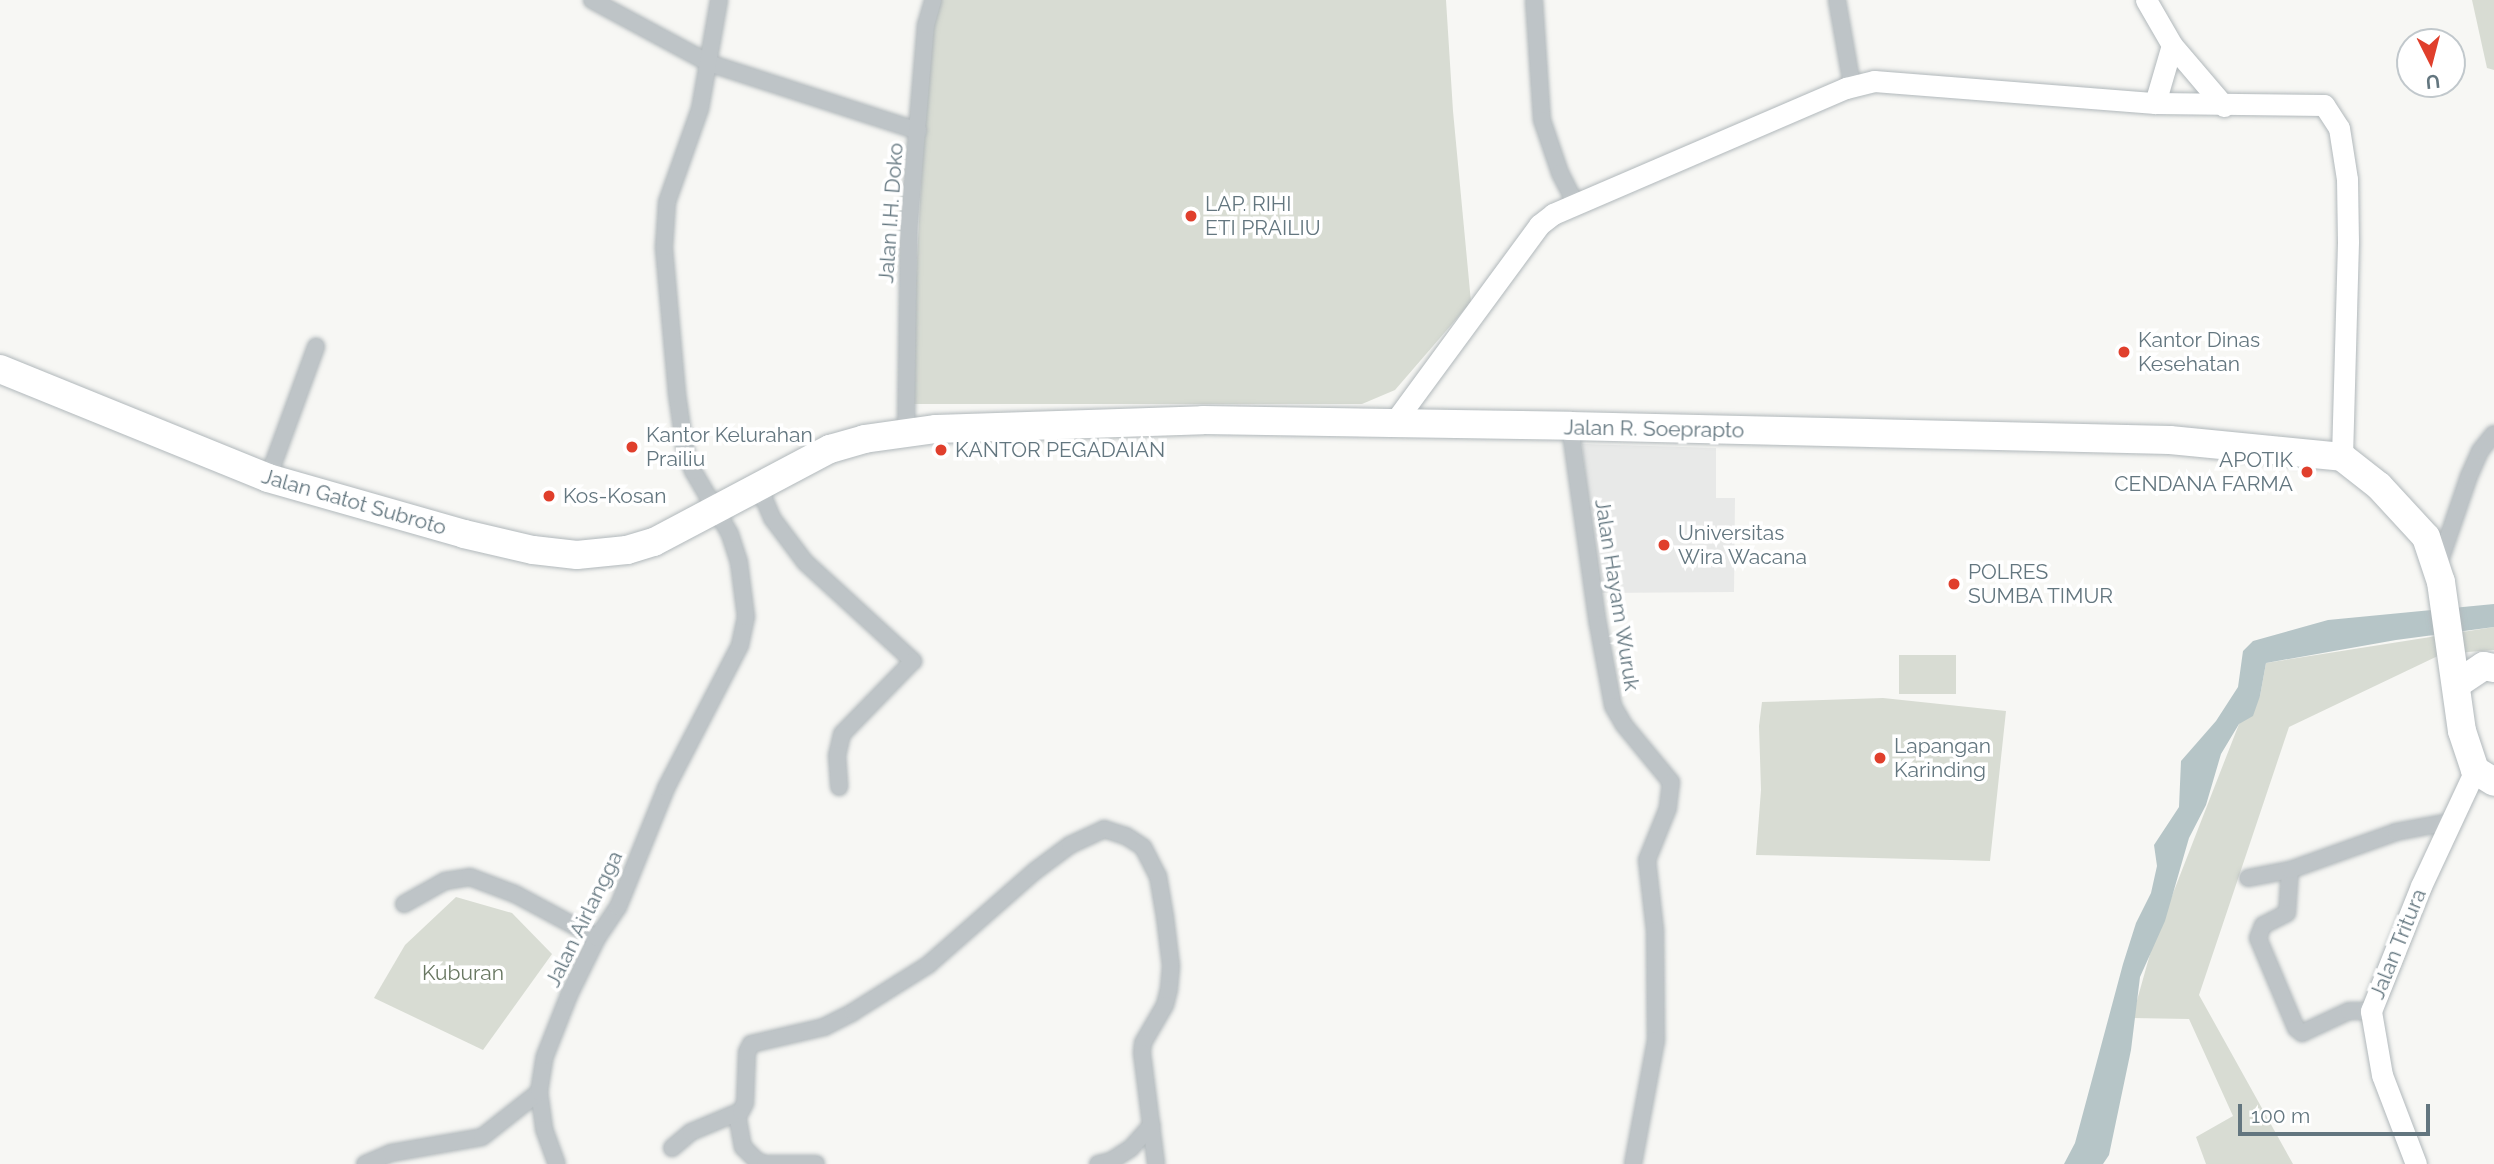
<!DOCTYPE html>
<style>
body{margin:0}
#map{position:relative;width:2494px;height:1164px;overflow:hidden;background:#f7f7f4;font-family:Raleway,sans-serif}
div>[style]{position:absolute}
.built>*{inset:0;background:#e8e9e8}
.green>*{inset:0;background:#d8dcd3;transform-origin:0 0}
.water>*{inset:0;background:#b6c5c7}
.roads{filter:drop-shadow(0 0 2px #b1b8bb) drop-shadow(0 0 2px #b1b8bb)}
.street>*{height:16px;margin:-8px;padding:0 8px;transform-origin:8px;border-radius:8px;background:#bec4c7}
.secondary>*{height:21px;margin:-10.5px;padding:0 10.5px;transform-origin:10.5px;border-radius:10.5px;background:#fff}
.highway>*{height:28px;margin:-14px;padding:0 14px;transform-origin:14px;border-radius:14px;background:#fff}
.dots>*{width:19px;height:19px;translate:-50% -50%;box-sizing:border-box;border:4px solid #fff;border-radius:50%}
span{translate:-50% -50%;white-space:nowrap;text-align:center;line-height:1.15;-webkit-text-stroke:7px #fff;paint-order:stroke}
.poi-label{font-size:21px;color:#63767f}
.left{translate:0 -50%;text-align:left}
.right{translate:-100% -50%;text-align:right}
.street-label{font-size:21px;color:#63767f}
.park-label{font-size:21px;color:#687761}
.north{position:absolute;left:2396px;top:28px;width:70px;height:70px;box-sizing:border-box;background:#fff;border:2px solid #c1c8cc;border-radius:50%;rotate:174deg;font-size:19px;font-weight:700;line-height:28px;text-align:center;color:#63767f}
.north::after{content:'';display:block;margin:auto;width:24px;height:32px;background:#e03f2c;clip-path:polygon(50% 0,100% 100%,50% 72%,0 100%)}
.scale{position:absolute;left:2238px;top:1104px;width:192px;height:32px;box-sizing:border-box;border:4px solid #63767f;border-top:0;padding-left:9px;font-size:21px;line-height:24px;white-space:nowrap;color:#63767f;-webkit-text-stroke:5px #fff;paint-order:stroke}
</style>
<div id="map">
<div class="built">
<i style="clip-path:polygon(1582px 444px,1716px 448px,1716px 498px,1735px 498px,1734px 592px,1598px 593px)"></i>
</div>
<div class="green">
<i style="clip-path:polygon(938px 0,1446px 0,1453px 111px,1471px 302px,1395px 390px,1362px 404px,914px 404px,914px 318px,927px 67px)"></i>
<i style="clip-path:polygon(2472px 0,2494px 0,2494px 70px,2487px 68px)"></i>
<i style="clip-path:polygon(2494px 627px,2494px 650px,2442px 654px,2289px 727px,2199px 995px,2293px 1164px,2206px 1164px,2196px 1137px,2233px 1116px,2189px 1019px,2132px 1018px,2152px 947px,2239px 724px,2260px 696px,2266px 663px)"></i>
<i style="left:1899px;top:655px;width:57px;height:39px"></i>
<i style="clip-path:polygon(1883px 698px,2006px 711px,1990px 861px,1756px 855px,1761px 790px,1759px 726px,1762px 702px)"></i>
<i style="clip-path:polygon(456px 897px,512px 913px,552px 954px,483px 1050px,374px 998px,405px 945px)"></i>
</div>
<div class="water">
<i style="clip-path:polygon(2494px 604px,2494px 627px,2396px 640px,2266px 663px,2260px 696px,2253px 716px,2239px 724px,2221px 754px,2206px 805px,2189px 838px,2165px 921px,2140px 977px,2131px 1050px,2109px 1155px,2103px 1164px,2064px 1164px,2075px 1143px,2123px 964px,2136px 923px,2151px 893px,2157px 866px,2154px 845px,2179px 807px,2181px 761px,2216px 721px,2238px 687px,2243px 651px,2253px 641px,2328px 620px)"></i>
</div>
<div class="roads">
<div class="street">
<i style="left:592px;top:0;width:133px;rotate:28.3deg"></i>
<i style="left:709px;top:63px;width:220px;rotate:18deg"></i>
<i style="left:1534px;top:0;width:120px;rotate:86.2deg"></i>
<i style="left:1542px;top:120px;width:56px;rotate:71.2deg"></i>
<i style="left:1560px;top:173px;width:33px;rotate:63deg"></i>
<i style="left:1837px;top:0;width:86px;rotate:80deg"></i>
<i style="left:1570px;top:426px;width:200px;rotate:82deg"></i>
<i style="left:1598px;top:624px;width:83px;rotate:79.6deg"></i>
<i style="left:1613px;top:706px;width:22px;rotate:60deg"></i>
<i style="left:1624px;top:725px;width:74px;rotate:50.5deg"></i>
<i style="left:1671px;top:782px;width:26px;rotate:97deg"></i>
<i style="left:1668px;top:808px;width:56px;rotate:112deg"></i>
<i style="left:1647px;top:860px;width:70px;rotate:83.5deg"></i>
<i style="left:1655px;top:930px;width:110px;rotate:89.5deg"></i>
<i style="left:1656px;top:1040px;width:126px;rotate:100.5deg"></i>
<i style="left:906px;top:431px;width:205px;rotate:-89.2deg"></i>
<i style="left:909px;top:226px;width:202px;rotate:-85.2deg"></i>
<i style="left:926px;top:25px;width:26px;rotate:-74deg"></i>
<i style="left:268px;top:478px;width:140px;rotate:-69.9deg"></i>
<i style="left:759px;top:487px;width:34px;rotate:67deg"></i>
<i style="left:772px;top:518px;width:55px;rotate:53.1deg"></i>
<i style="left:805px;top:562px;width:147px;rotate:42.5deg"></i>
<i style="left:913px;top:661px;width:102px;rotate:134.2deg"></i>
<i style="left:842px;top:734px;width:22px;rotate:103deg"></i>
<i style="left:837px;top:755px;width:32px;rotate:86deg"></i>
<i style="left:2438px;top:567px;width:96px;rotate:-71.2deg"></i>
<i style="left:2469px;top:476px;width:27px;rotate:-66deg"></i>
<i style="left:2480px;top:451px;width:22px;rotate:-51deg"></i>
<i style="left:2290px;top:870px;width:43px;rotate:94deg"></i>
<i style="left:2287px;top:913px;width:27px;rotate:153deg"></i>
<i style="left:2263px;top:925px;width:14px;rotate:111deg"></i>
<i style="left:2258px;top:938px;width:98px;rotate:67.1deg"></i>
<i style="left:2296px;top:1028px;width:8px;rotate:40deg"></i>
<i style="left:2302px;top:1033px;width:52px;rotate:-25.1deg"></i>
<i style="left:2349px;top:1011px;width:22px"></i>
<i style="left:2248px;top:878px;width:43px;rotate:-10.8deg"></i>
<i style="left:2290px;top:870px;width:113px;rotate:-19.7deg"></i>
<i style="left:2396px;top:832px;width:54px;rotate:-10.7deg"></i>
<i style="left:404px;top:904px;width:47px;rotate:-29.3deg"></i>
<i style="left:445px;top:881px;width:25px;rotate:-9deg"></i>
<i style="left:470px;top:877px;width:48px;rotate:20.7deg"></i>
<i style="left:515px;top:894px;width:93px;rotate:28.2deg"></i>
<i style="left:539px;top:1092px;width:37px;rotate:82deg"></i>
<i style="left:544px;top:1129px;width:37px;rotate:70deg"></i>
<i style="left:737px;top:1114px;width:34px;rotate:80deg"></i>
<i style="left:743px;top:1147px;width:20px;rotate:45deg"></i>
<i style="left:757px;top:1161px;width:9px;rotate:21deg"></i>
<i style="left:765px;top:1164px;width:51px"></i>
<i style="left:672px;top:1148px;width:25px;rotate:-40deg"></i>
<i style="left:691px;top:1132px;width:54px;rotate:-22.8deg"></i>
<i style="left:741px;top:1111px;width:9px;rotate:-63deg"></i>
<i style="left:745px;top:1103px;width:51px;rotate:-87.8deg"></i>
<i style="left:747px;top:1052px;width:9px;rotate:-63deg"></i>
<i style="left:751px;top:1044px;width:75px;rotate:-13.1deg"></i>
<i style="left:824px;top:1027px;width:33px;rotate:-27deg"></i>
<i style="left:853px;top:1012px;width:89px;rotate:-32.1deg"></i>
<i style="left:928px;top:965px;width:142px;rotate:-41.3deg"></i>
<i style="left:1035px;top:871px;width:44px;rotate:-36.6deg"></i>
<i style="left:1070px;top:845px;width:38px;rotate:-25deg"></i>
<i style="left:1104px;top:829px;width:23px;rotate:18deg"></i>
<i style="left:1126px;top:836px;width:20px;rotate:33deg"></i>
<i style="left:1143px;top:847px;width:33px;rotate:63deg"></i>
<i style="left:1158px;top:876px;width:42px;rotate:80.3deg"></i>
<i style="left:1165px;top:917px;width:49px;rotate:83deg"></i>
<i style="left:1171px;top:966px;width:23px;rotate:95deg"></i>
<i style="left:1169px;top:989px;width:16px;rotate:104deg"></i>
<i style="left:1165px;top:1005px;width:44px;rotate:120.1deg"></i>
<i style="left:1143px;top:1043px;width:10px;rotate:96deg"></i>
<i style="left:1142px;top:1053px;width:112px;rotate:82.8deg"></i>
<i style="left:365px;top:1164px;width:28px;rotate:-23deg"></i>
<i style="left:391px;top:1153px;width:92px;rotate:-10deg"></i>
<i style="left:482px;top:1137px;width:73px;rotate:-38.3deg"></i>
<i style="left:539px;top:1092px;width:36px;rotate:-81deg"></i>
<i style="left:545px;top:1056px;width:66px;rotate:-68.5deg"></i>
<i style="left:569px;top:995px;width:64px;rotate:-63.8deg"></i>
<i style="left:597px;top:938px;width:37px;rotate:-56deg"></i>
<i style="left:618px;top:907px;width:128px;rotate:-68deg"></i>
<i style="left:666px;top:788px;width:161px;rotate:-62.6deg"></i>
<i style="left:740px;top:645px;width:29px;rotate:-78deg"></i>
<i style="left:746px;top:617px;width:55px;rotate:-97.3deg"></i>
<i style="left:739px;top:562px;width:29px;rotate:-108deg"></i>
<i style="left:730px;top:534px;width:73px;rotate:-120.4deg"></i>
<i style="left:693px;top:471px;width:23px;rotate:-110deg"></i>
<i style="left:685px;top:449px;width:56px;rotate:-98.3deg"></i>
<i style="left:677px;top:394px;width:148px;rotate:-95.1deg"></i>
<i style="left:664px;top:247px;width:45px;rotate:-86.2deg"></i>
<i style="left:667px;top:202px;width:99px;rotate:-70.5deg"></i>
<i style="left:700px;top:109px;width:111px;rotate:-80.1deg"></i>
<i style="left:1098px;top:1164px;width:13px;rotate:-13deg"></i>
<i style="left:1111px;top:1161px;width:24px;rotate:-33deg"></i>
<i style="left:1131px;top:1148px;width:31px;rotate:-48deg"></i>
</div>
<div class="secondary">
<i style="left:2146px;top:0;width:52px;rotate:60deg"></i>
<i style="left:2172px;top:45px;width:80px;rotate:49.6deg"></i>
<i style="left:2155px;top:103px;width:60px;rotate:-73.7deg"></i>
<i style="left:1393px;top:424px;width:247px;rotate:-53.7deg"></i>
<i style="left:1539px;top:225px;width:18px;rotate:-38deg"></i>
<i style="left:1553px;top:214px;width:319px;rotate:-23.3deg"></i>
<i style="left:1846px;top:88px;width:29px;rotate:-14deg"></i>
<i style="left:1874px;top:81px;width:282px;rotate:4.5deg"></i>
<i style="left:2155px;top:103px;width:169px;rotate:0.7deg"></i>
<i style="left:2324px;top:105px;width:27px;rotate:57deg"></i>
<i style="left:2339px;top:128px;width:52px;rotate:81.1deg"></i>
<i style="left:2347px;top:179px;width:63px;rotate:89.1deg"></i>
<i style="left:2348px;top:242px;width:215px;rotate:91.6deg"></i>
<i style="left:2416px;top:1164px;width:95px;rotate:-110.9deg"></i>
<i style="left:2382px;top:1075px;width:65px;rotate:-99.8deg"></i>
<i style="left:2371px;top:1011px;width:135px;rotate:-68.2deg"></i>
<i style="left:2421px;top:886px;width:128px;rotate:-65deg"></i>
</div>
<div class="highway">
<i style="left:0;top:369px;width:289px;rotate:22.1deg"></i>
<i style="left:268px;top:478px;width:204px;rotate:15.9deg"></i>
<i style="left:464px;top:534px;width:71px;rotate:13.1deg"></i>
<i style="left:533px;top:550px;width:44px;rotate:6.5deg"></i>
<i style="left:577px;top:555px;width:50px;rotate:-5.7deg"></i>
<i style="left:627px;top:550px;width:28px;rotate:-17deg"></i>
<i style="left:654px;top:542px;width:199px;rotate:-27.9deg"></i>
<i style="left:830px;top:449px;width:35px;rotate:-16deg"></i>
<i style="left:864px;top:439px;width:73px;rotate:-7.9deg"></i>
<i style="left:936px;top:429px;width:267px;rotate:-1.9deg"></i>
<i style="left:1203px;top:420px;width:367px;rotate:0.9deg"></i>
<i style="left:1570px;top:426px;width:600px;rotate:1.34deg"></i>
<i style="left:2170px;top:440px;width:173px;rotate:5.6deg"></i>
<i style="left:2342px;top:457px;width:47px;rotate:38.1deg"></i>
<i style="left:2379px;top:486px;width:69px;rotate:47.3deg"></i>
<i style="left:2426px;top:537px;width:47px;rotate:71.6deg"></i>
<i style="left:2441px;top:582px;width:150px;rotate:82deg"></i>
<i style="left:2462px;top:731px;width:41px;rotate:71.6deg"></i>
<i style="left:2475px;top:770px;width:22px;rotate:32deg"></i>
<i style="left:2457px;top:684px;width:32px;rotate:-34deg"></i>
<i style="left:2484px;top:666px;width:10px;rotate:11deg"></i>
</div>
</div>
<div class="dots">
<i style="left:1191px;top:216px;background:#e03f2c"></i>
<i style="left:2124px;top:352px;background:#e03f2c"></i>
<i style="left:632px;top:447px;background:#e03f2c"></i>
<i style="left:941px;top:450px;background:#e03f2c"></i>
<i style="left:2307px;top:472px;background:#e03f2c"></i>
<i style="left:549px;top:496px;background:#e03f2c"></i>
<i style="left:1664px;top:545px;background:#e03f2c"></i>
<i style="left:1954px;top:584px;background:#e03f2c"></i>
<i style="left:1880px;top:758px;background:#e03f2c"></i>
</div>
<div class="poi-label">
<span class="left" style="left:1205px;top:216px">LAP. RIHI<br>ETI PRAILIU</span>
<span class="left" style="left:2138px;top:352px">Kantor Dinas<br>Kesehatan</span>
<span class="left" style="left:646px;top:447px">Kantor Kelurahan<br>Prailiu</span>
<span class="left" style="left:955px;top:450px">KANTOR PEGADAIAN</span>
<span class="right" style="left:2293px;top:472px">APOTIK<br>CENDANA FARMA</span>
<span class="left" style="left:563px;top:496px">Kos-Kosan</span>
<span class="left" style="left:1678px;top:545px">Universitas<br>Wira Wacana</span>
<span class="left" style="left:1968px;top:584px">POLRES<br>SUMBA TIMUR</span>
<span class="left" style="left:1894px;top:758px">Lapangan<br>Karinding</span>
</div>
<div class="street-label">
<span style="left:891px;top:213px;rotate:-86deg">Jalan I.H. Doko</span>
<span style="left:1654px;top:429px;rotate:1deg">Jalan R. Soeprapto</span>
<span style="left:354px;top:502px;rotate:16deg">Jalan Gatot Subroto</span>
<span style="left:1617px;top:595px;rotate:81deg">Jalan Hayam Wuruk</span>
<span style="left:584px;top:919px;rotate:-64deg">Jalan Airlangga</span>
<span style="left:2398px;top:944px;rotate:-68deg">Jalan Tritura</span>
</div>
<div class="park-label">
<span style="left:463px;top:973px">Kuburan</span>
</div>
<div class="north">U</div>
<div class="scale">100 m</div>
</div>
